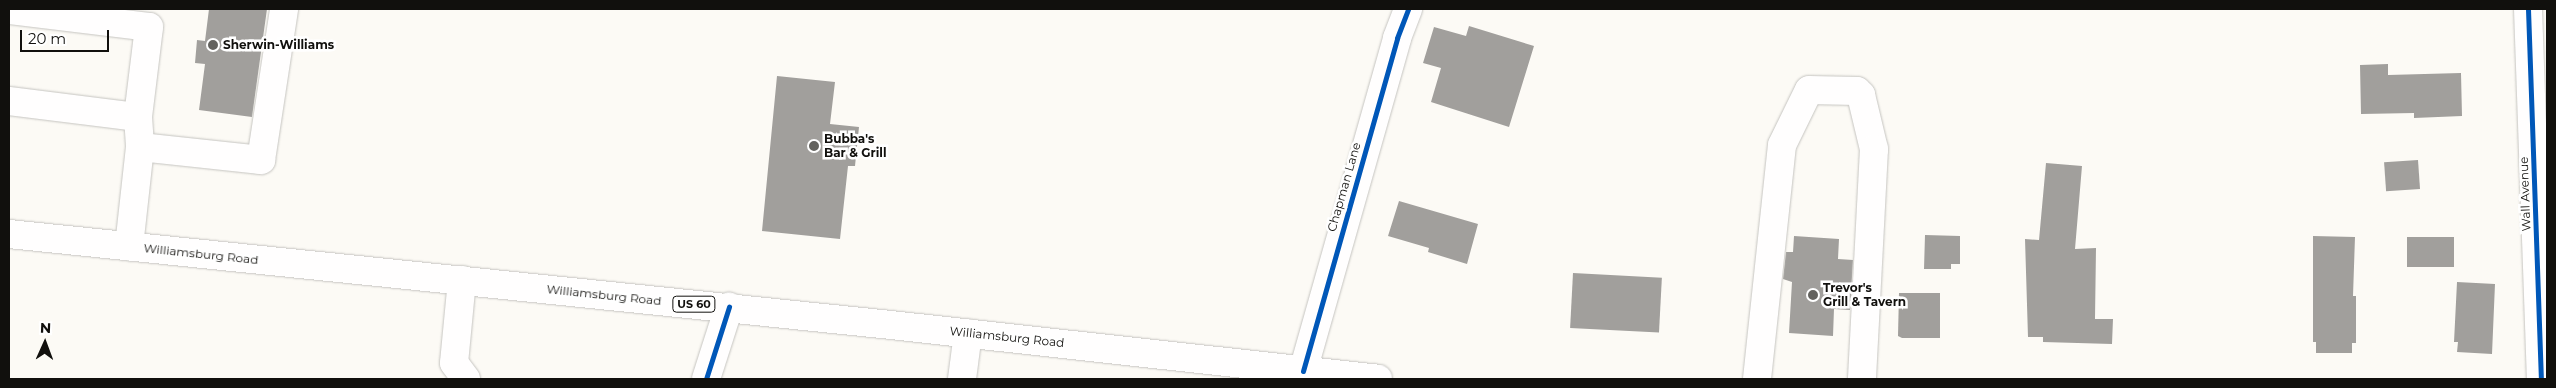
<!DOCTYPE html>
<style>
body{margin:0}
#map{position:relative;width:2556px;height:388px;overflow:hidden;background:#fcfaf5;font-family:Montserrat,sans-serif}
div>[style]{position:absolute}
.building>*{inset:0;background:#a19f9c;transform-origin:0 0}
.roads{filter:drop-shadow(0 0 1px #c5c4c0) drop-shadow(0 0 1px #c5c4c0)}
.minor>*{height:28px;margin:-14px;padding:0 14px;transform-origin:14px;border-radius:14px;background:#fffefe}
.major>*{height:28px;margin:-14px;padding:0 14px;transform-origin:14px;border-radius:14px;background:#fffefe}
.cycleway>*{height:5px;margin:-2.5px;padding:0 2.5px;transform-origin:2.5px;border-radius:2.5px;background:#0057b8}
.dots>*{width:14px;height:14px;translate:-50% -50%;box-sizing:border-box;border:2px solid #fff;border-radius:50%}
span{translate:-50% -50%;white-space:nowrap;text-align:center;line-height:1.15;-webkit-text-stroke:5px #fff;paint-order:stroke}
.shield-label span{padding:1px 4px;background:#fff;border:1px solid;border-radius:4px;-webkit-text-stroke-width:0}
.shield-label{font-size:11px;color:#11100d;font-weight:700}
.poi-label{font-size:12px;color:#11100d;font-weight:700}
.left{translate:0 -50%;text-align:left}
.street-label{font-size:12px;color:#11100d}
.frame{position:absolute;inset:0;border:10px solid #11100d;pointer-events:none}
.north{position:absolute;left:20px;top:318px;width:50px;height:50px;-webkit-text-stroke:4px #fff;paint-order:stroke;rotate:2deg;font-size:14px;font-weight:700;line-height:20px;text-align:center;color:#11100d}
.north::after{content:'';display:block;margin:auto;width:18px;height:22px;background:#11100d;clip-path:polygon(50% 0,100% 100%,50% 72%,0 100%)}
.scale{position:absolute;left:20px;top:30px;width:89px;height:22px;box-sizing:border-box;border:2px solid #11100d;border-top:0;padding-left:6px;font-size:15px;line-height:18px;white-space:nowrap;color:#11100d;-webkit-text-stroke:4px #fff;paint-order:stroke}
</style>
<div id="map">
<div class="building">
<i style="clip-path:polygon(209px 9px,267px 9px,252px 117px,199px 110px,205px 64px,195px 63px,197px 40px,205px 41px)"></i>
<i style="clip-path:polygon(1469px 26px,1534px 46px,1509px 127px,1431px 102px,1441px 68px,1423px 63px,1434px 27px,1466px 36px)"></i>
<i style="clip-path:polygon(2388px 64px,2388px 75px,2461px 73px,2462px 116px,2414px 118px,2414px 113px,2361px 114px,2360px 65px)"></i>
<i style="clip-path:polygon(777px 76px,835px 82px,830px 124px,859px 127px,855px 166px,848px 166px,840px 239px,762px 231px)"></i>
<i style="left:2418px;top:160px;width:29px;height:34px;rotate:86deg"></i>
<i style="clip-path:polygon(2046px 163px,2082px 166px,2075px 249px,2096px 248px,2095px 319px,2113px 319px,2112px 344px,2043px 342px,2043px 337px,2028px 337px,2025px 239px,2039px 240px)"></i>
<i style="clip-path:polygon(1399px 201px,1478px 224px,1467px 264px,1428px 252px,1429px 248px,1388px 236px)"></i>
<i style="clip-path:polygon(1925px 235px,1960px 236px,1960px 264px,1951px 264px,1951px 269px,1924px 269px)"></i>
<i style="clip-path:polygon(1794px 236px,1839px 239px,1838px 259px,1853px 260px,1850px 310px,1834px 309px,1833px 336px,1789px 333px,1792px 282px,1783px 279px,1786px 252px,1793px 252px)"></i>
<i style="clip-path:polygon(2313px 236px,2355px 237px,2353px 296px,2356px 296px,2356px 343px,2352px 343px,2352px 353px,2316px 353px,2316px 342px,2313px 342px)"></i>
<i style="left:2407px;top:237px;width:47px;height:30px"></i>
<i style="left:1573px;top:273px;width:89px;height:55px;rotate:3deg"></i>
<i style="clip-path:polygon(2457px 282px,2495px 284px,2492px 354px,2457px 352px,2458px 342px,2454px 342px)"></i>
<i style="clip-path:polygon(1899px 293px,1940px 293px,1940px 338px,1902px 338px,1898px 336px)"></i>
</div>
<div class="roads">
<div class="minor">
<i style="left:2528px;top:9px;width:370px;rotate:88deg"></i>
<i style="left:9px;top:10px;width:141px;rotate:6.9deg"></i>
<i style="left:149px;top:27px;width:91px;rotate:97deg"></i>
<i style="left:9px;top:101px;width:130px;rotate:7.1deg"></i>
<i style="left:138px;top:117px;width:30px;rotate:86deg"></i>
<i style="left:140px;top:147px;width:100px;rotate:96.3deg"></i>
<i style="left:140px;top:147px;width:122px;rotate:6.1deg"></i>
<i style="left:261px;top:160px;width:153px;rotate:-81.3deg"></i>
<i style="left:462px;top:280px;width:83px;rotate:95.5deg"></i>
<i style="left:454px;top:363px;width:20px;rotate:53deg"></i>
<i style="left:1303px;top:371px;width:346px;rotate:-74.2deg"></i>
<i style="left:1397px;top:38px;width:31px;rotate:-69deg"></i>
<i style="left:706px;top:379px;width:76px;rotate:-72.3deg"></i>
<i style="left:962px;top:379px;width:46px;rotate:-82.6deg"></i>
<i style="left:1757px;top:379px;width:235px;rotate:-83.9deg"></i>
<i style="left:1782px;top:145px;width:61px;rotate:-63.9deg"></i>
<i style="left:1809px;top:90px;width:48px;rotate:1.2deg"></i>
<i style="left:1857px;top:91px;width:6px;rotate:45deg"></i>
<i style="left:1861px;top:95px;width:56px;rotate:76.5deg"></i>
<i style="left:1874px;top:149px;width:230px;rotate:93deg"></i>
</div>
<div class="major">
<i style="left:9px;top:234px;width:878px;rotate:5.89deg"></i>
<i style="left:882px;top:324px;width:499px;rotate:6.3deg"></i>
</div>
</div>
<div class="cycleway">
<i style="left:2528px;top:9px;width:370px;rotate:88deg"></i>
<i style="left:1303px;top:371px;width:346px;rotate:-74.2deg"></i>
<i style="left:1397px;top:38px;width:31px;rotate:-69deg"></i>
<i style="left:706px;top:379px;width:76px;rotate:-72.3deg"></i>
</div>
<div class="dots">
<i style="left:213px;top:45px;background:#63625e"></i>
<i style="left:814px;top:146px;background:#63625e"></i>
<i style="left:1813px;top:295px;background:#63625e"></i>
</div>
<div class="shield-label">
<span style="left:694px;top:304px">US 60</span>
</div>
<div class="poi-label">
<span class="left" style="left:223px;top:45px">Sherwin-Williams</span>
<span class="left" style="left:824px;top:146px">Bubba's<br>Bar &amp; Grill</span>
<span class="left" style="left:1823px;top:295px">Trevor's<br>Grill &amp; Tavern</span>
</div>
<div class="street-label">
<span style="left:1344px;top:187px;rotate:-74deg">Chapman Lane</span>
<span style="left:2525px;top:194px;rotate:-92deg">Wall Avenue</span>
<span style="left:201px;top:254px;rotate:6deg">Williamsburg Road</span>
<span style="left:604px;top:295px;rotate:6deg">Williamsburg Road</span>
<span style="left:1007px;top:337px;rotate:6deg">Williamsburg Road</span>
</div>
<div class="frame"></div>
<div class="north">N</div>
<div class="scale">20 m</div>
</div>
